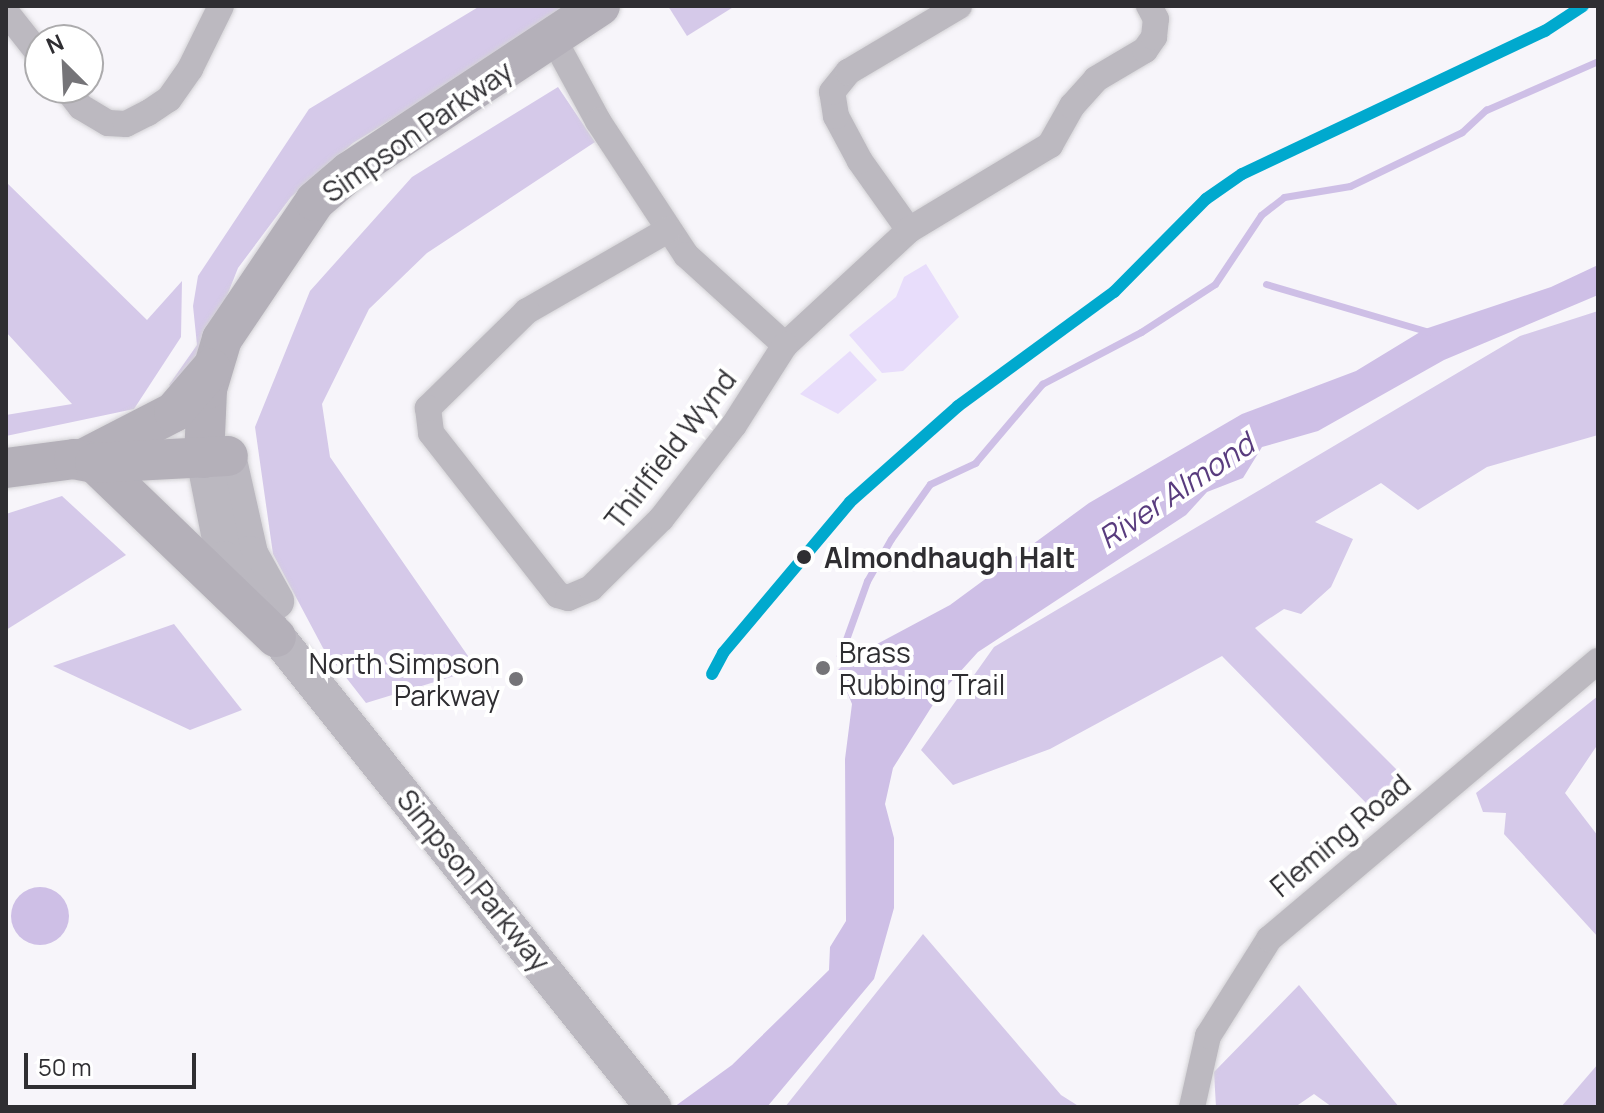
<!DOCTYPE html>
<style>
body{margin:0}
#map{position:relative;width:1604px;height:1113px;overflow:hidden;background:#f7f5fa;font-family:Manrope,sans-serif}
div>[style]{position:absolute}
.green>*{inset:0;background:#e8ddfb}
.forest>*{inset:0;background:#d5c9e9}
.water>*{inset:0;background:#cebfe6}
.round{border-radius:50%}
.stream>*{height:7px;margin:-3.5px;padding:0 3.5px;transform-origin:3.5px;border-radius:3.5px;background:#cebfe6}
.roads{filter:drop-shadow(0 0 2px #d3d2d5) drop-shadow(0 0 2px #d3d2d5)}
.minor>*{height:26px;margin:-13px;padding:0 13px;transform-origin:13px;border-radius:13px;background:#bcb9c0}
.secondary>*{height:36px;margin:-18px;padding:0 18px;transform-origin:18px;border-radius:18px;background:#bbb8c0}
.primary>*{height:40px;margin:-20px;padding:0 20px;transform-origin:20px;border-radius:20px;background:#b4b0b9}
.rail-1>*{height:12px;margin:-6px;padding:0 6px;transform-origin:6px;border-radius:6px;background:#00a9ce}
.dots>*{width:22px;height:22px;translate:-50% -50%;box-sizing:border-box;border:4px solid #fff;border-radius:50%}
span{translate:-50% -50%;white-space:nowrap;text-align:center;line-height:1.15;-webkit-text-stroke:8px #fff;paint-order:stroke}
.street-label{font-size:28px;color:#2f2e32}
.stop-label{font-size:28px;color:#2f2e32;font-weight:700}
.left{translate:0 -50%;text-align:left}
.poi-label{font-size:28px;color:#2f2e32}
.right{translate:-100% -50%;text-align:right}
.water-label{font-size:30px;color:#593c7e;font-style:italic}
.frame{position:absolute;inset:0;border:8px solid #2f2e32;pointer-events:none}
.north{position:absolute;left:24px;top:24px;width:80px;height:80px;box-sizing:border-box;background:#fff;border:2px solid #acabad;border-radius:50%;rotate:336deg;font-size:22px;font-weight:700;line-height:32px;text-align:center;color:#2f2e32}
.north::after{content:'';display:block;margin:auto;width:28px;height:36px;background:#757478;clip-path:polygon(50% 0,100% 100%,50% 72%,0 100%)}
.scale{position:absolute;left:24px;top:1053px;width:172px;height:36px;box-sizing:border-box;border:4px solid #2f2e32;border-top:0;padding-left:10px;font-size:24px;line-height:28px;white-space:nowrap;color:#2f2e32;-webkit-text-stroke:6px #fff;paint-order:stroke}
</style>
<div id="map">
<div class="green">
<i style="clip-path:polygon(926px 264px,959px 317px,903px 371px,882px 373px,849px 335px,896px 297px,904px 277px)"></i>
<i style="clip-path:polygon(850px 351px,877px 380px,838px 414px,800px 394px)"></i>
</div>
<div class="forest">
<i style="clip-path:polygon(480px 6px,577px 6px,353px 143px,291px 197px,238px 268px,207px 346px,178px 390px,169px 385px,197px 345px,193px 306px,198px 276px,309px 109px)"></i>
<i style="clip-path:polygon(668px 6px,735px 6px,687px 36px)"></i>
<i style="clip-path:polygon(558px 87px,595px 142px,427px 253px,369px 309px,322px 404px,330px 457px,477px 669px,366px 703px,323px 648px,273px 554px,255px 427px,310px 291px,412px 177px)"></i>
<i style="clip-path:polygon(6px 182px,147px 320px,182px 281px,181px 337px,134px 409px,6px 436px,6px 415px,72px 404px,6px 332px)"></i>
<i style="clip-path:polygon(1598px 311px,1598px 435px,1487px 467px,1418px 510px,1381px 483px,1315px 522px,1353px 539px,1331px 587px,1301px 614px,1284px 609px,1255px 628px,1408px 781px,1371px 808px,1222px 656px,1050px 749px,953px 785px,921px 750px,994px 647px,1520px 336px)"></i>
<i style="clip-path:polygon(62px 496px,126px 555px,6px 630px,6px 514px)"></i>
<i style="clip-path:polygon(174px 624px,242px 710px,190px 730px,53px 666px)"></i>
<i style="clip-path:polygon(1598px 696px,1598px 744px,1565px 793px,1598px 836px,1598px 937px,1504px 834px,1506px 813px,1483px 812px,1476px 793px)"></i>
<i style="clip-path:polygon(923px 934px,1061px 1095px,1080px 1107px,785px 1107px)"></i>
<i style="clip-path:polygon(1299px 985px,1399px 1107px,1332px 1107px,1314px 1094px,1295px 1107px,1216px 1107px,1214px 1072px)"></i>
<i style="clip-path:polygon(1598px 1064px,1598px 1107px,1561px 1107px)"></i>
</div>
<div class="water">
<i style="clip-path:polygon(1598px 265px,1598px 295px,1444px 360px,1318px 431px,1262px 447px,1243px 478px,1207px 492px,1186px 515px,978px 652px,939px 695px,893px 768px,885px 804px,894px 838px,894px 908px,874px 979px,767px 1107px,674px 1107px,732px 1065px,829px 970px,830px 947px,846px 921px,845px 759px,852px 704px,838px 670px,849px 659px,950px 605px,1089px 503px,1242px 414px,1356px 371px,1425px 329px,1551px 287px)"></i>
<i class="round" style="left:11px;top:887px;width:58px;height:58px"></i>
</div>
<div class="stream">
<i style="left:1266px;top:284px;width:170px;rotate:16.4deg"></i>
<i style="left:844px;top:664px;width:9px;rotate:-117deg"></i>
<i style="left:840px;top:656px;width:80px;rotate:-70.2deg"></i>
<i style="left:867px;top:581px;width:48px;rotate:-60.3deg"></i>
<i style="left:891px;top:539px;width:67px;rotate:-54.7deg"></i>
<i style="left:930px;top:484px;width:50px;rotate:-25deg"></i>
<i style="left:975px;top:463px;width:104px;rotate:-49.7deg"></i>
<i style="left:1042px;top:384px;width:112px;rotate:-27.7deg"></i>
<i style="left:1141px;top:332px;width:88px;rotate:-33deg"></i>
<i style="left:1215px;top:284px;width:83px;rotate:-56.3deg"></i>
<i style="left:1261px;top:215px;width:29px;rotate:-38deg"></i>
<i style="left:1284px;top:197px;width:67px;rotate:-9.5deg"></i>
<i style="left:1350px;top:186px;width:124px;rotate:-25.7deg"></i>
<i style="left:1462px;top:132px;width:33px;rotate:-43deg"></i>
<i style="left:1486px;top:110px;width:122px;rotate:-23.6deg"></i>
</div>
<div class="roads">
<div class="minor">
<i style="left:6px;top:12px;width:55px;rotate:51.7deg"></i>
<i style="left:553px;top:38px;width:94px;rotate:61.5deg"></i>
<i style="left:598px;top:121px;width:160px;rotate:56.7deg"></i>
<i style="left:686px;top:255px;width:134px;rotate:42.3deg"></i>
<i style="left:785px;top:345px;width:169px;rotate:-42.8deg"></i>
<i style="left:909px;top:230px;width:85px;rotate:-125.4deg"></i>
<i style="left:860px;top:161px;width:51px;rotate:-118.1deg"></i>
<i style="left:836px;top:116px;width:24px;rotate:-99deg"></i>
<i style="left:832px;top:92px;width:26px;rotate:-51deg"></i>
<i style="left:848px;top:72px;width:129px;rotate:-30.7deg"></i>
<i style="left:66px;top:88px;width:24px;rotate:52deg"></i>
<i style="left:81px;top:107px;width:31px;rotate:31deg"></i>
<i style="left:108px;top:123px;width:18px;rotate:3deg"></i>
<i style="left:126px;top:124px;width:25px;rotate:-27deg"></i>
<i style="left:148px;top:113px;width:25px;rotate:-34deg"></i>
<i style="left:169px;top:99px;width:37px;rotate:-55deg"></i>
<i style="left:190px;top:69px;width:70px;rotate:-63.8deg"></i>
<i style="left:668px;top:230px;width:163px;rotate:150.1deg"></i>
<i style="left:527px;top:311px;width:139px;rotate:135.6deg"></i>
<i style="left:428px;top:408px;width:25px;rotate:83deg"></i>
<i style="left:431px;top:433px;width:206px;rotate:51.9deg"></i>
<i style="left:558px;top:595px;width:10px;rotate:17deg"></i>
<i style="left:568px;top:598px;width:25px;rotate:-23deg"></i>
<i style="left:591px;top:588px;width:98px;rotate:-44.6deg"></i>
<i style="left:661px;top:519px;width:119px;rotate:-52.2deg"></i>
<i style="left:734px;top:425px;width:95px;rotate:-57.5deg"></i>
<i style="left:909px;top:230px;width:165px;rotate:-31.1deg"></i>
<i style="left:1050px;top:145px;width:45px;rotate:-60.6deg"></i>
<i style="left:1072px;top:106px;width:36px;rotate:-48deg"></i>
<i style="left:1096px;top:79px;width:57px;rotate:-30.6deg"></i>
<i style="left:1145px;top:50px;width:16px;rotate:-55deg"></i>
<i style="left:1154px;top:37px;width:18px;rotate:-84deg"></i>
<i style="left:1156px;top:19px;width:15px;rotate:-118deg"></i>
<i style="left:1192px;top:1107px;width:73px;rotate:-77.3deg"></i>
<i style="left:1208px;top:1036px;width:115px;rotate:-57.8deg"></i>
<i style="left:1269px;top:939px;width:431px;rotate:-40.2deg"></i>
</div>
<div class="secondary">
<i style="left:228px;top:456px;width:100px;rotate:77.3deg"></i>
<i style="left:250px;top:554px;width:54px;rotate:61deg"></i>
<i style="left:204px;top:458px;width:103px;rotate:78.8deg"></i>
<i style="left:224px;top:559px;width:59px;rotate:58.2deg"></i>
<i style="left:255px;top:609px;width:638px;rotate:51.37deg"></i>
</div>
<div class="primary">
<i style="left:204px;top:458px;width:69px;rotate:-87.5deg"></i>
<i style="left:207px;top:389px;width:52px;rotate:-73.3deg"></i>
<i style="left:222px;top:339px;width:166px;rotate:-56deg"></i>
<i style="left:315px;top:201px;width:45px;rotate:-40.5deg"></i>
<i style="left:349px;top:172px;width:301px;rotate:-33.5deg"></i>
<i style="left:83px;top:459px;width:102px;rotate:-27.3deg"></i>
<i style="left:174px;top:412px;width:57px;rotate:-49.3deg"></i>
<i style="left:95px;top:463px;width:251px;rotate:43.9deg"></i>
<i style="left:6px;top:468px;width:69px;rotate:-7.5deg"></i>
<i style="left:74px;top:459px;width:21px;rotate:11deg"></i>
<i style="left:95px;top:463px;width:133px;rotate:-3deg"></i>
</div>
</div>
<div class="rail-1">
<i style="left:712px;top:674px;width:24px;rotate:-62deg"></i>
<i style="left:723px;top:653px;width:197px;rotate:-49.9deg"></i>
<i style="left:850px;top:502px;width:144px;rotate:-41.6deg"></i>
<i style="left:958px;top:406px;width:193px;rotate:-36.2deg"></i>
<i style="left:1114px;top:292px;width:131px;rotate:-45.3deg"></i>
<i style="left:1206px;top:199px;width:44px;rotate:-34.8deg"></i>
<i style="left:1242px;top:174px;width:335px;rotate:-25.3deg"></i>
<i style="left:1545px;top:31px;width:45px;rotate:-33.3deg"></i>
</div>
<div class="dots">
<i style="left:804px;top:557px;background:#2f2e32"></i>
<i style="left:823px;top:668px;background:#757478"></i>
<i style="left:516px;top:679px;background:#757478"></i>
</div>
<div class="street-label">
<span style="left:417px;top:131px;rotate:-35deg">Simpson Parkway</span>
<span style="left:670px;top:449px;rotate:-52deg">Thirlfield Wynd</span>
<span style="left:1340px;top:835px;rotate:-40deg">Fleming Road</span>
<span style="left:474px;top:880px;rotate:51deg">Simpson Parkway</span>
</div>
<div class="stop-label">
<span class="left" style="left:824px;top:557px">Almondhaugh Halt</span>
</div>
<div class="poi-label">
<span class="left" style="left:839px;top:668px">Brass<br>Rubbing Trail</span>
<span class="right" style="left:500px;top:679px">North Simpson<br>Parkway</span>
</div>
<div class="water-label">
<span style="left:1176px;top:491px;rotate:-34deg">River Almond</span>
</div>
<div class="frame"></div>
<div class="north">N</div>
<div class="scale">50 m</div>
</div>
